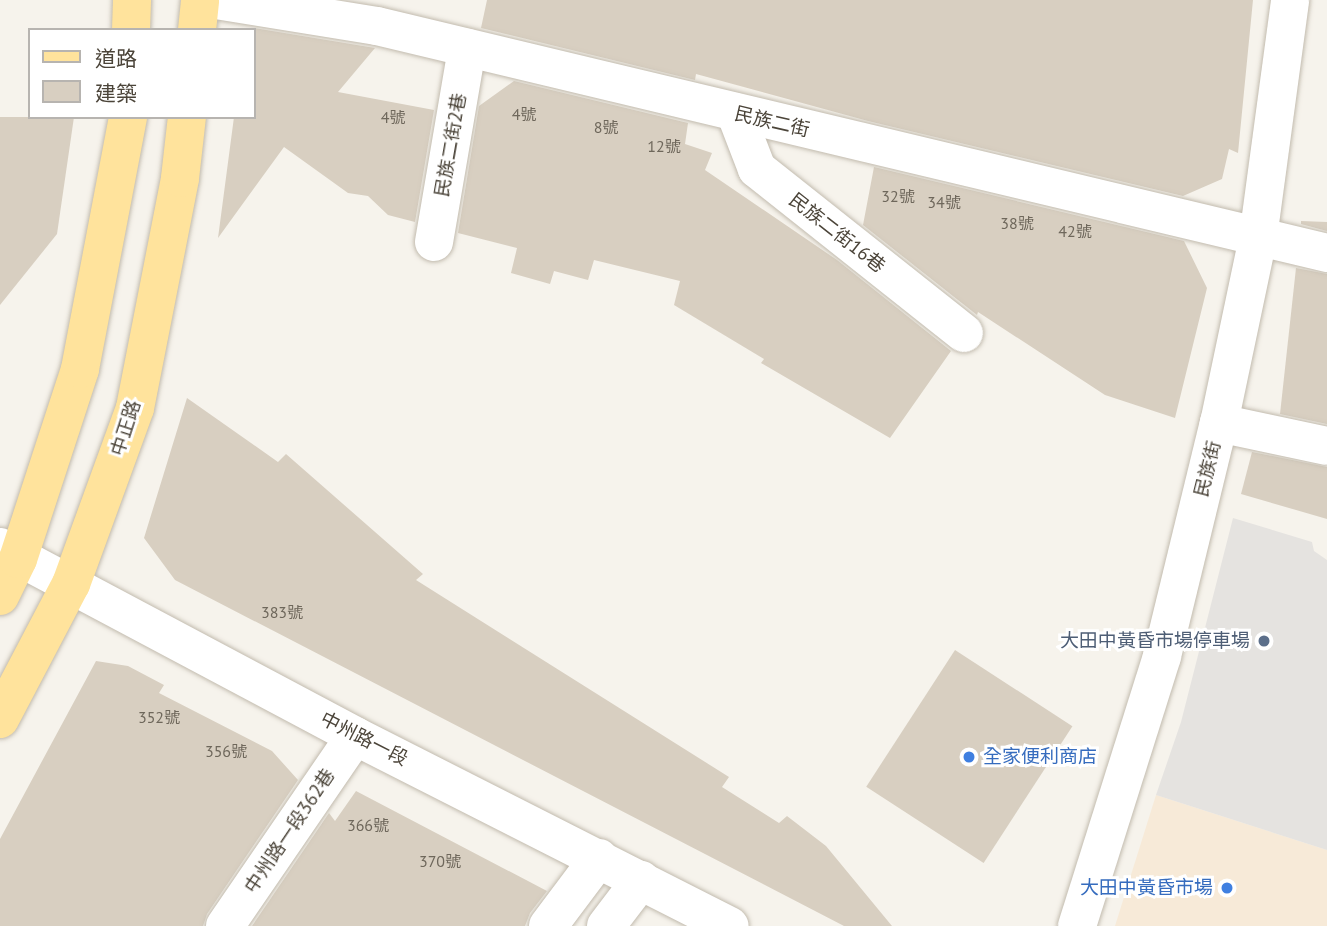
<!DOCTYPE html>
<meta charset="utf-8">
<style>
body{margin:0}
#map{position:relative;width:1327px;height:926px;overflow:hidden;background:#f6f3ec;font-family:"PT Sans","Noto Sans TC",sans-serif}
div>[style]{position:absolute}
.commercial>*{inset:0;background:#f7ead8}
.parking>*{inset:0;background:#e5e3e0}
.building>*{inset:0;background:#d8cfc1;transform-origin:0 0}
.roads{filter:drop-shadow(0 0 2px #c2bbae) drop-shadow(0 0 2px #c2bbae)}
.minor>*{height:38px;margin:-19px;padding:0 19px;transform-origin:19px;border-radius:19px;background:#fff}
.major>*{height:38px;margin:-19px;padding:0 19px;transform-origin:19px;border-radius:19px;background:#ffe39c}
.dots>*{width:19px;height:19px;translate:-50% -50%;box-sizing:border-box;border:4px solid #fff;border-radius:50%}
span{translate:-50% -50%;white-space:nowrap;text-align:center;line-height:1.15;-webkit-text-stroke:6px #fff;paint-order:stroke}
.number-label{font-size:16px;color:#6e675b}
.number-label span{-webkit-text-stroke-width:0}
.street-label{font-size:19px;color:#4b4439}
.service-label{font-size:19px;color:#4e5e75}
.right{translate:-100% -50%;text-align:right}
.shop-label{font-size:19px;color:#366cbe}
.left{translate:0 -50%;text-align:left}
.legend{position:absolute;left:28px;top:28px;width:228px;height:91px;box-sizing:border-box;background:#fff;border:2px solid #b7b4b0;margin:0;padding:9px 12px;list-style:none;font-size:21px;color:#4b4439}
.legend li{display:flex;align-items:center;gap:14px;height:35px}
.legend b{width:35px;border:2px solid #b7b4b0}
</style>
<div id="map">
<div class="commercial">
<i style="clip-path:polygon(1156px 795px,1327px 850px,1327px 926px,1115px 926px)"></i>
</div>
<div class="parking">
<i style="clip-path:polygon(1233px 518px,1312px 542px,1314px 551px,1327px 560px,1327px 850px,1156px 795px,1181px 722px)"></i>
</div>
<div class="building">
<i style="clip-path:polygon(487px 0,1253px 0,1238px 153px,1229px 149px,1222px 179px,1183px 196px,868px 121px,696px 74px,695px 80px,481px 28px)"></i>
<i style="clip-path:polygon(254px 28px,375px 48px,338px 92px,434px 110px,415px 222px,388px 215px,368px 196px,348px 193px,284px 147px,218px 238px,234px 117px,254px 117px)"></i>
<i style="clip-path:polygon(514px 81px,688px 123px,685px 144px,712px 153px,705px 170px,837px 260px,951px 351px,890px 438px,761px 363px,764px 359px,674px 305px,680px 281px,594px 260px,588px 280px,554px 271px,550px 284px,511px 273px,517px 248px,458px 233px,479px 106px)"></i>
<i style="clip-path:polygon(0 117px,74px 117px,57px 234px,0 305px)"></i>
<i style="clip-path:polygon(874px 167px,1184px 241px,1207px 288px,1175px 418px,1105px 395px,978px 312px,977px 315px,863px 225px)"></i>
<i style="clip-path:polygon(1301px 221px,1327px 222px,1327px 231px,1301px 224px)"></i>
<i style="clip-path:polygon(1296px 268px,1327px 274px,1327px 424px,1280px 414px)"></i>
<i style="clip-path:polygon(187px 398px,278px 462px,286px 454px,423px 574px,416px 580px,729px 777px,722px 787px,779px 823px,787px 816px,826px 846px,892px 926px,844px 926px,175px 580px,144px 538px)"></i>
<i style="clip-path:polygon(1252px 452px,1327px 467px,1327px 519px,1241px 494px)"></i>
<i style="left:955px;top:650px;width:140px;height:163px;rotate:33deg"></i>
<i style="clip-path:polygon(96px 661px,128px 666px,164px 685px,159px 693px,272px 751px,298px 780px,207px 914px,203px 926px,0 926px,0 839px)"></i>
<i style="clip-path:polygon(356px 791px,547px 891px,530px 913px,525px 926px,252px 926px,329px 813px,335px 821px)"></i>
</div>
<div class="roads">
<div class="minor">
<i style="left:216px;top:0;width:163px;rotate:9.2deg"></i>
<i style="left:377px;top:26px;width:977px;rotate:13.44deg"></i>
<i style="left:735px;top:112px;width:61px;rotate:68.9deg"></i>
<i style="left:757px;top:169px;width:264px;rotate:38.4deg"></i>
<i style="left:434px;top:242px;width:197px;rotate:-80.3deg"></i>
<i style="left:1219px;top:423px;width:110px;rotate:12deg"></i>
<i style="left:0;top:547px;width:402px;rotate:28deg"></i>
<i style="left:355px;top:736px;width:420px;rotate:26.9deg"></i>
<i style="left:225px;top:926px;width:230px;rotate:-55.6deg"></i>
<i style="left:548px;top:926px;width:85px;rotate:-53.1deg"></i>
<i style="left:606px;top:926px;width:58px;rotate:-52.7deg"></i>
<i style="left:1077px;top:926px;width:283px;rotate:-72.5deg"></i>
<i style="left:1162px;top:656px;width:240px;rotate:-76.3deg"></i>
<i style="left:1219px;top:423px;width:189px;rotate:-78.1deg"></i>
<i style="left:1258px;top:238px;width:240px;rotate:-82.3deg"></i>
</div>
<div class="major">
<i style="left:131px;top:30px;width:30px;rotate:-88deg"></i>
<i style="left:197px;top:30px;width:30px;rotate:-84deg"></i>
<i style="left:0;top:596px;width:41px;rotate:-64.1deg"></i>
<i style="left:18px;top:559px;width:200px;rotate:-71.9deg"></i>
<i style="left:80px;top:369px;width:257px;rotate:-79.2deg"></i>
<i style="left:0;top:719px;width:153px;rotate:-62.3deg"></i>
<i style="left:71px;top:584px;width:187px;rotate:-70deg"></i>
<i style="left:135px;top:408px;width:234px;rotate:-78.9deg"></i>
<i style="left:180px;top:178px;width:61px;rotate:-83.5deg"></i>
</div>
</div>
<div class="dots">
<i style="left:1264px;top:641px;background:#5c6f8a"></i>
<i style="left:969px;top:757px;background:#3f7fe0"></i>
<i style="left:1227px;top:888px;background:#3f7fe0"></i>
</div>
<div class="number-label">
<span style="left:524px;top:114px">4號</span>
<span style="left:393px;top:117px">4號</span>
<span style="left:606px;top:127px">8號</span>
<span style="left:664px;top:146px">12號</span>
<span style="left:898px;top:196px">32號</span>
<span style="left:944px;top:202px">34號</span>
<span style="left:1017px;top:223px">38號</span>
<span style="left:1075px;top:231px">42號</span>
<span style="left:282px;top:612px">383號</span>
<span style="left:159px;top:717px">352號</span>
<span style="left:226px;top:751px">356號</span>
<span style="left:368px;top:825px">366號</span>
<span style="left:440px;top:861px">370號</span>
</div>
<div class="street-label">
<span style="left:772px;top:122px;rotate:13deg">民族二街</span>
<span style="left:451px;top:145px;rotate:-80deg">民族二街2巷</span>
<span style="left:837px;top:233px;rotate:38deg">民族二街16巷</span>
<span style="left:126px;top:428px;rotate:-72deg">中正路</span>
<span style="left:1208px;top:469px;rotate:-76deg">民族街</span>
<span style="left:364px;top:739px;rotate:27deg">中州路一段</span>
<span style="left:290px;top:831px;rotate:-56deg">中州路一段362巷</span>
</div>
<div class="service-label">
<span class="right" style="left:1250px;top:641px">大田中黃昏市場停車場</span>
</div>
<div class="shop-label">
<span class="left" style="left:983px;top:757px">全家便利商店</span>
<span class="right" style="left:1213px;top:888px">大田中黃昏市場</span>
</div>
<ul class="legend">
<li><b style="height:9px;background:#ffe39c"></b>道路</li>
<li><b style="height:19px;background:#d8cfc1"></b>建築</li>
</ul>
</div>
